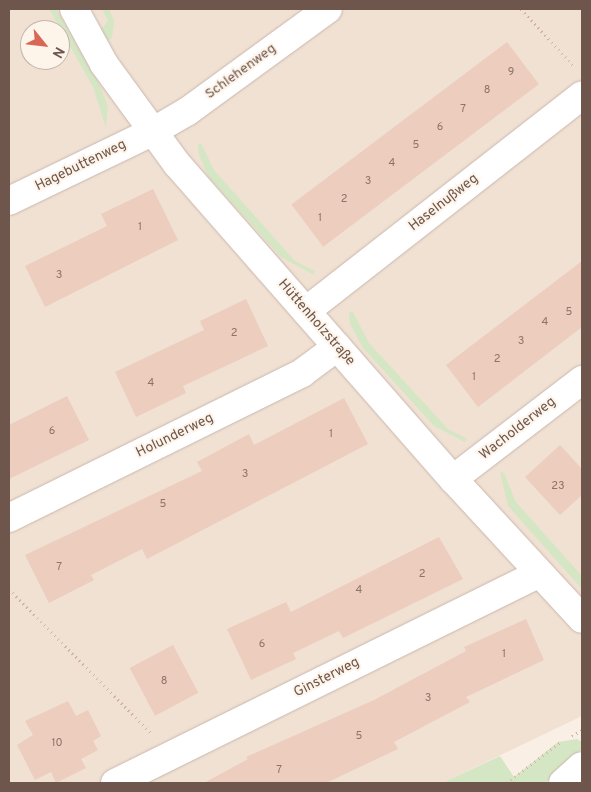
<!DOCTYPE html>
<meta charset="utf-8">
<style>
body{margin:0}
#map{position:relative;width:591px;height:792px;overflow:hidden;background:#faefe4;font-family:Overpass,sans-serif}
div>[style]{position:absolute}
.residential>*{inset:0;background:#f0e1d3}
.green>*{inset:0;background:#d5e6c4}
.building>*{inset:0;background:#eccdbe;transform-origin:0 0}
.path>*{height:3px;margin-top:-1.5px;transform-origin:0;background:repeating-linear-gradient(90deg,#d1b0a2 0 1px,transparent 0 5px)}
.roads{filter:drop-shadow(0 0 1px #c9b7ac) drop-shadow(0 0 1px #c9b7ac)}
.minor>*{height:28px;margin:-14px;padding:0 14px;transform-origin:14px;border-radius:14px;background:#fff}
span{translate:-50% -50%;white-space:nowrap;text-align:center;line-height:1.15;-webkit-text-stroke:4px #fdf4ea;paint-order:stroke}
.number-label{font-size:11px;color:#8e7468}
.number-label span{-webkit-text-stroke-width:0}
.street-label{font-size:14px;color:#6f564c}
.frame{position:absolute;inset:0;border:10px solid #6f564c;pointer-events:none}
.north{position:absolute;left:20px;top:20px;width:50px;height:50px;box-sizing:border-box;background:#fdf4ea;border:1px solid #c4b5ab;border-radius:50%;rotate:119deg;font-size:14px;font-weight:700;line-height:20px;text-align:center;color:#6f564c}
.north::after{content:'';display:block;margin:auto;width:18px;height:22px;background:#d86755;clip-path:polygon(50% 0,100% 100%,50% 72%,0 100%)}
</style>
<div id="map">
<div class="residential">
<i style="clip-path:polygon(evenodd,9px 9px,582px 9px,582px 716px,442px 783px,9px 783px,9px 9px,30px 30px,60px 30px,60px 60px,30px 60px,30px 30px)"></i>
</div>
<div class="green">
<i style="clip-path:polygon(49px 9px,56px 9px,99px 84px,108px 106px,106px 128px,93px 87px)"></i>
<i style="clip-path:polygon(102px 9px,109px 9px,114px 21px,112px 38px,107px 41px,101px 30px,108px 21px)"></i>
<i style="clip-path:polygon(201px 143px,214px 170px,295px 261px,315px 271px,314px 275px,281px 257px,208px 176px,199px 155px,198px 144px)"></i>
<i style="clip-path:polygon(349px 312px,353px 312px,369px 343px,448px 429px,466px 438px,465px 442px,434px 426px,363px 348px,350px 324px)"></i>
<i style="clip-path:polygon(500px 472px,504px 473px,516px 502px,582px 576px,582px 589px,508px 506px)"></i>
<i style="clip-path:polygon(577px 739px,582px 742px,582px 749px,545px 783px,442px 783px,500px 756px,514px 777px,558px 742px)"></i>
</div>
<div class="building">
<i style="left:507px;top:42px;width:53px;height:270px;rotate:53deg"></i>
<i style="clip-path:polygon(153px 189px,178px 240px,45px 307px,25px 266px,107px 226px,101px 214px)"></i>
<i style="clip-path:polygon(582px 261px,582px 327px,478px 407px,446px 365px)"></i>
<i style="clip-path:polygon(246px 299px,268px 346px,183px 386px,186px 393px,136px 417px,115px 372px,204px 330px,200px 321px)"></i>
<i style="clip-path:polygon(67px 396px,89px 440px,9px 479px,9px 425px)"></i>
<i style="clip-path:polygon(344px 398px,368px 444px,147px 559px,142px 549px,91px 575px,94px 580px,49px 603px,25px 555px,202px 471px,197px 462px,249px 434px,254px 445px)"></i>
<i style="clip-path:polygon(560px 445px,582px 469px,582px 495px,560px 515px,525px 477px)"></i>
<i style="clip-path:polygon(439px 537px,463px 579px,343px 638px,339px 631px,293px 653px,296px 659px,251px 680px,227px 629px,286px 602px,291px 612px)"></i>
<i style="clip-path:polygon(526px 619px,544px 660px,466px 697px,470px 702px,394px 742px,398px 749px,326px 783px,204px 783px,248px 759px,246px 757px,374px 700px,466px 651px,464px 647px)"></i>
<i style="left:173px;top:645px;width:54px;height:49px;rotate:62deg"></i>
<i style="clip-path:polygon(68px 701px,76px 716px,88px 710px,101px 736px,93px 741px,98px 750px,81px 759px,86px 768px,56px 783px,51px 772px,35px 780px,17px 745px,33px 735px,25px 721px)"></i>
</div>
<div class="path">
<i style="left:521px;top:9px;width:76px;rotate:47.1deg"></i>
<i style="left:9px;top:589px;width:201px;rotate:45.4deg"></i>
<i style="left:572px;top:736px;width:12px;rotate:-31deg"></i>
<i style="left:507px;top:783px;width:69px;rotate:-37.4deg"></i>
</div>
<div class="roads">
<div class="minor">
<i style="left:74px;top:9px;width:63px;rotate:61.4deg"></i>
<i style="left:104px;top:64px;width:124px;rotate:53.9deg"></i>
<i style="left:177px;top:164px;width:419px;rotate:48.8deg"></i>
<i style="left:453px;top:479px;width:190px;rotate:47.3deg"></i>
<i style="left:9px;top:201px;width:159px;rotate:-25.8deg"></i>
<i style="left:152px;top:132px;width:42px;rotate:-30.3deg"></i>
<i style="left:188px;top:111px;width:173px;rotate:-36.1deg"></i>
<i style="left:306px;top:311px;width:350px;rotate:-38deg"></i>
<i style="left:453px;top:479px;width:163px;rotate:-37.5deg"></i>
<i style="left:9px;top:518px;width:327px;rotate:-26.3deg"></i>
<i style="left:302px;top:373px;width:44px;rotate:-36.6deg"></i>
<i style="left:115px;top:783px;width:473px;rotate:-26.3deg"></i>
<i style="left:563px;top:783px;width:25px;rotate:-42deg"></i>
</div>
</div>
<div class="number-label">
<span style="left:511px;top:72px">9</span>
<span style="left:487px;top:90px">8</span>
<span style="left:463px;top:109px">7</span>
<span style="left:440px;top:127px">6</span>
<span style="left:416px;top:145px">5</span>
<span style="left:392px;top:163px">4</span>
<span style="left:368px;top:181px">3</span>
<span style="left:344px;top:199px">2</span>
<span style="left:320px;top:218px">1</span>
<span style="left:140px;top:227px">1</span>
<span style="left:59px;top:275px">3</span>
<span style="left:569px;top:312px">5</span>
<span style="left:545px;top:322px">4</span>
<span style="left:234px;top:333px">2</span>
<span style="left:521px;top:341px">3</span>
<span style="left:497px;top:359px">2</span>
<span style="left:474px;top:377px">1</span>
<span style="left:151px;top:383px">4</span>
<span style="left:52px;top:431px">6</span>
<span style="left:331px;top:434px">1</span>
<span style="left:245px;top:474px">3</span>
<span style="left:558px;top:486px">23</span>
<span style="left:163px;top:504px">5</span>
<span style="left:59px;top:567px">7</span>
<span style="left:422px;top:574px">2</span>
<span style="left:359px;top:590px">4</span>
<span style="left:262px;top:644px">6</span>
<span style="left:504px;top:654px">1</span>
<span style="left:164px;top:681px">8</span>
<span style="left:428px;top:698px">3</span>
<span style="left:359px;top:736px">5</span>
<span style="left:57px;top:743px">10</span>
<span style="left:279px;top:770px">7</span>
</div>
<div class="street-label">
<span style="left:241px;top:72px;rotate:-36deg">Schlehenweg</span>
<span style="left:81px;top:166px;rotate:-26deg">Hagebuttenweg</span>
<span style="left:444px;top:203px;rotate:-38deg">Haselnußweg</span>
<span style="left:316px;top:323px;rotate:49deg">Hüttenholzstraße</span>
<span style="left:518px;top:429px;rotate:-38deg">Wacholderweg</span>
<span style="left:175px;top:436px;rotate:-26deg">Holunderweg</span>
<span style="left:327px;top:678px;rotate:-27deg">Ginsterweg</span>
</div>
<div class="frame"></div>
<div class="north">N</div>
</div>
